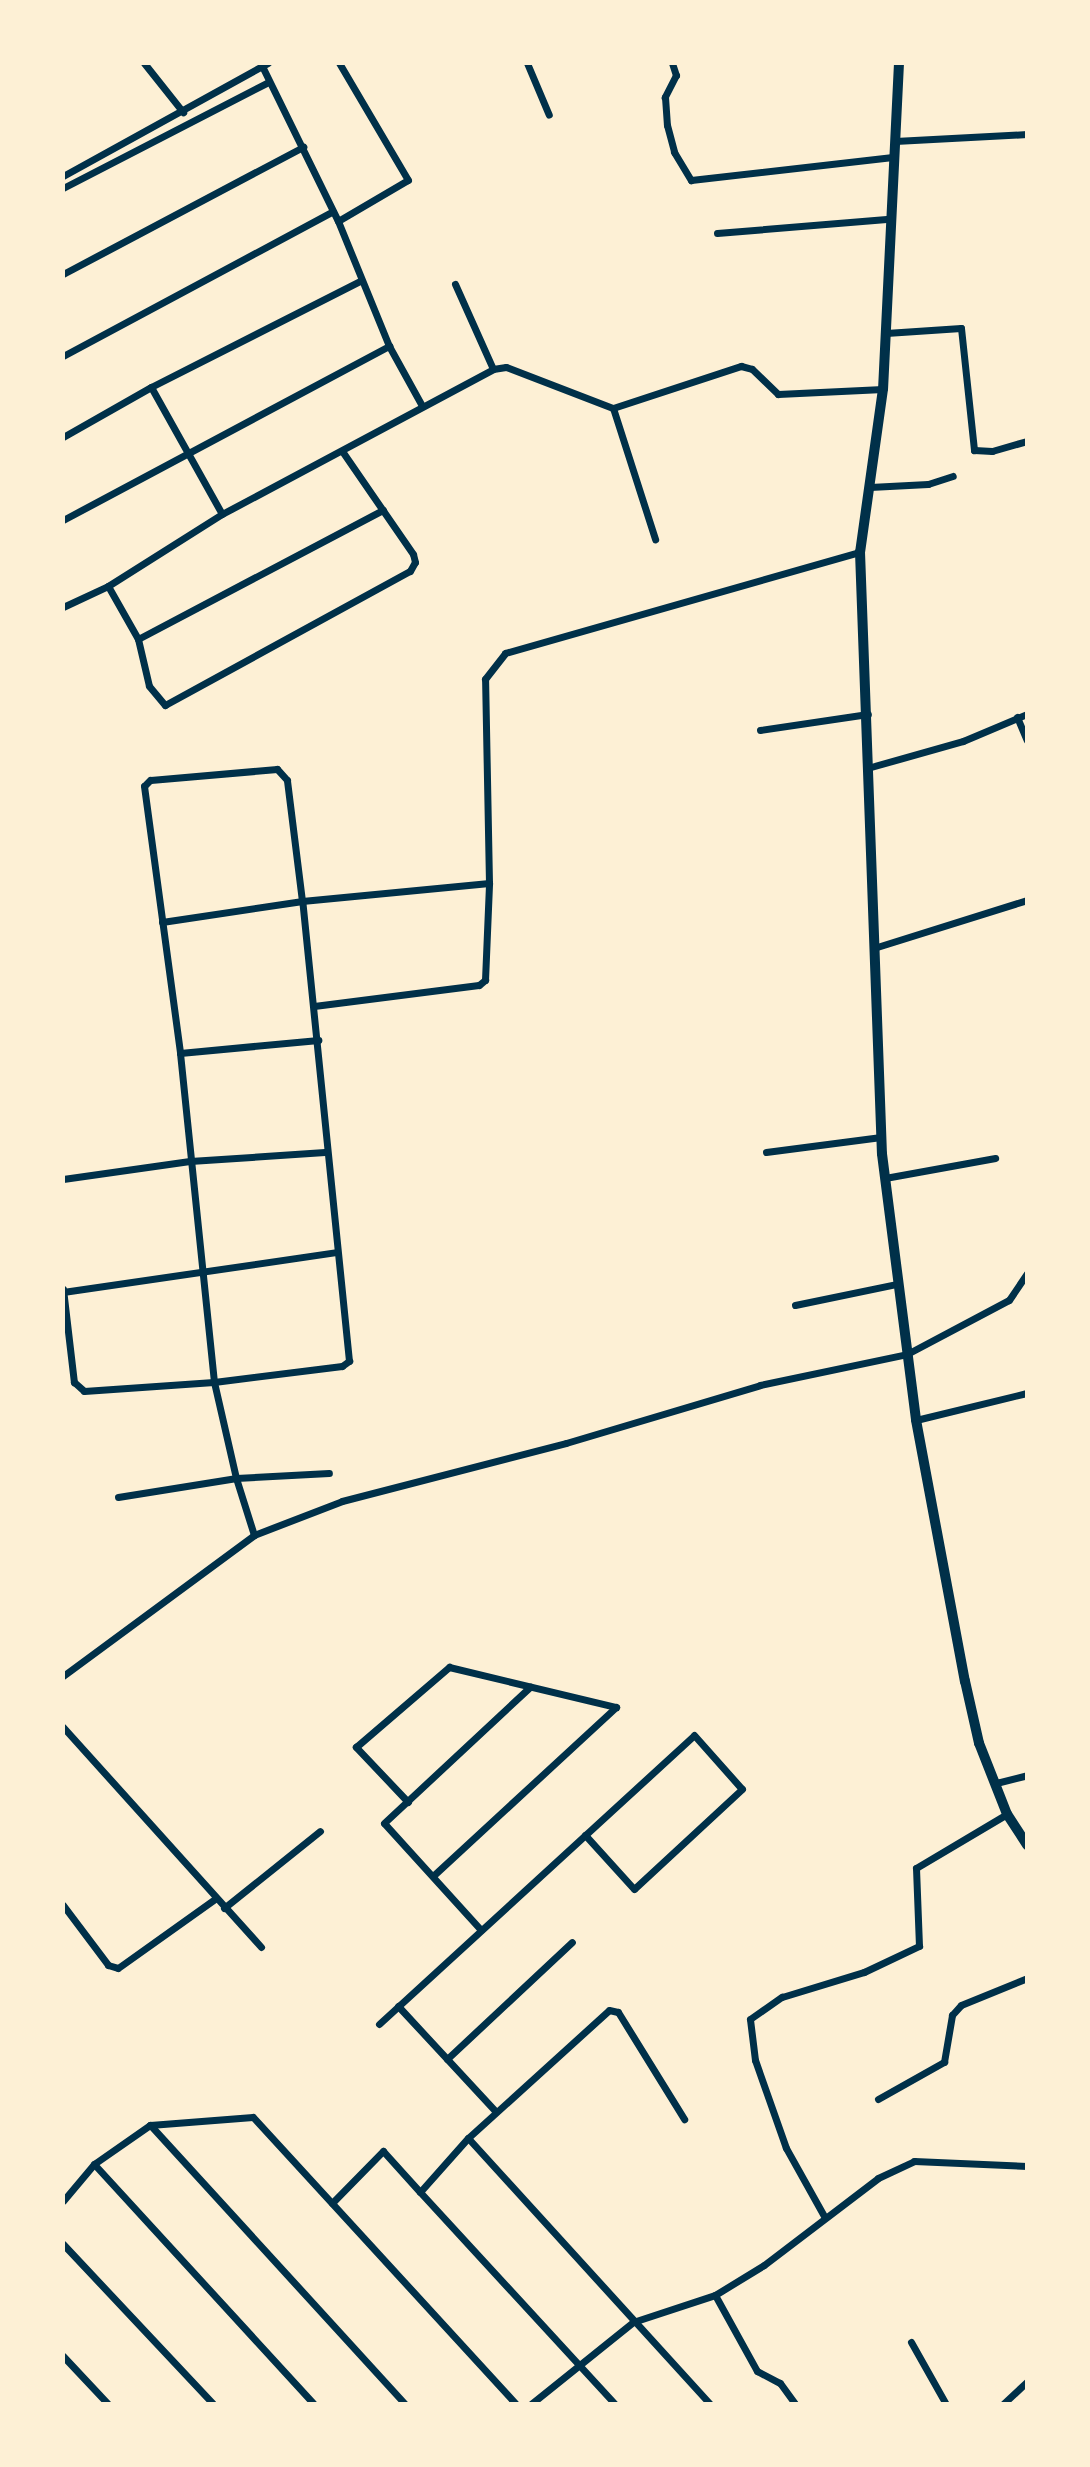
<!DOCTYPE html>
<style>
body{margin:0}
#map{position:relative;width:1090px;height:2467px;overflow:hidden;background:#fdf0d5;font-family:"DM Sans",sans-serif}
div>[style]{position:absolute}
.minor>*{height:7px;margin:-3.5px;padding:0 3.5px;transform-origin:3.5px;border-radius:3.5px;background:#003049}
.tertiary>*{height:10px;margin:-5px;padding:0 5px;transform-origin:5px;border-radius:5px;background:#003049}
span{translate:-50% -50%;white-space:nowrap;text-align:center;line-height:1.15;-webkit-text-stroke:7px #fdf0d5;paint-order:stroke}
.frame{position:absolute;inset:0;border:65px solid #fdf0d5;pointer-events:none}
</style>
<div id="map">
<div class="minor">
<i style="left:144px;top:63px;width:63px;rotate:51.5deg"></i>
<i style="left:527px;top:63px;width:56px;rotate:67.1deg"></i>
<i style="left:672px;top:63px;width:13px;rotate:72deg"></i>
<i style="left:676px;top:75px;width:25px;rotate:117deg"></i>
<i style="left:665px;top:97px;width:28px;rotate:86deg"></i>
<i style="left:667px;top:125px;width:28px;rotate:75deg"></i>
<i style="left:674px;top:152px;width:33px;rotate:59deg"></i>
<i style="left:691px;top:180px;width:203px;rotate:-6.5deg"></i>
<i style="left:263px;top:68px;width:170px;rotate:63.9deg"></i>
<i style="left:338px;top:221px;width:135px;rotate:67.8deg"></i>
<i style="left:389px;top:346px;width:66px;rotate:61.1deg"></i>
<i style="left:895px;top:141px;width:132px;rotate:-3deg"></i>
<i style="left:63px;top:176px;width:234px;rotate:-28.9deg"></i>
<i style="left:63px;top:188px;width:231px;rotate:-27.3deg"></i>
<i style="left:338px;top:221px;width:81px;rotate:-30.4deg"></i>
<i style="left:408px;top:180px;width:136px;rotate:-120.5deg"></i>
<i style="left:717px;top:233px;width:173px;rotate:-4.7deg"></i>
<i style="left:63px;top:274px;width:272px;rotate:-27.9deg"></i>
<i style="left:455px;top:284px;width:93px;rotate:65.9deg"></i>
<i style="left:886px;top:333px;width:75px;rotate:-3.8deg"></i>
<i style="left:961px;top:328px;width:123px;rotate:83.9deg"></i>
<i style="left:974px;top:450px;width:18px;rotate:3deg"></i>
<i style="left:992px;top:451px;width:36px;rotate:-16deg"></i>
<i style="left:63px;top:356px;width:306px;rotate:-28.2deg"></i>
<i style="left:151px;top:387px;width:145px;rotate:60.8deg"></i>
<i style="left:613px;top:408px;width:138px;rotate:72.2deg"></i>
<i style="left:63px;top:437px;width:101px;rotate:-29.6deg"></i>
<i style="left:151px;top:387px;width:234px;rotate:-26.9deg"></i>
<i style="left:870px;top:487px;width:58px;rotate:-3deg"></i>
<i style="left:928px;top:484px;width:26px;rotate:-18deg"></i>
<i style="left:63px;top:520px;width:370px;rotate:-28.1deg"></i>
<i style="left:108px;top:586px;width:61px;rotate:60.5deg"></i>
<i style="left:138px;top:639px;width:48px;rotate:76.8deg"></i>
<i style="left:149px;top:686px;width:25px;rotate:50deg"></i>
<i style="left:165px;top:705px;width:279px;rotate:-28.7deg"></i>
<i style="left:410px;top:571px;width:10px;rotate:-61deg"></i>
<i style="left:415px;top:562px;width:8px;rotate:-104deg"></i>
<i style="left:413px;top:554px;width:125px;rotate:-124.6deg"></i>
<i style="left:63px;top:607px;width:50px;rotate:-25deg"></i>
<i style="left:108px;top:586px;width:135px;rotate:-32.3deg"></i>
<i style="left:222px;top:514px;width:307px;rotate:-28.1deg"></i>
<i style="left:493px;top:369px;width:13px;rotate:-9deg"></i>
<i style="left:506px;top:367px;width:115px;rotate:21deg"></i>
<i style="left:613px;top:408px;width:135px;rotate:-18.2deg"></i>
<i style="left:741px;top:366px;width:11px;rotate:15deg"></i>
<i style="left:752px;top:369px;width:36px;rotate:44deg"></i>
<i style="left:778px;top:394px;width:105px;rotate:-2.7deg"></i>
<i style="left:138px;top:639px;width:277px;rotate:-27.8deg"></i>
<i style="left:1017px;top:717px;width:25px;rotate:67deg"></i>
<i style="left:760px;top:730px;width:109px;rotate:-8.4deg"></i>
<i style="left:871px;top:767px;width:96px;rotate:-15.8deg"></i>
<i style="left:963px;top:741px;width:69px;rotate:-22.9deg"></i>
<i style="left:162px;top:922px;width:142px;rotate:-8.5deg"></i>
<i style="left:302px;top:901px;width:188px;rotate:-5.5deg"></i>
<i style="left:877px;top:947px;width:157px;rotate:-17.4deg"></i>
<i style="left:314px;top:1006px;width:166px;rotate:-7.3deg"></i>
<i style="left:479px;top:985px;width:8px;rotate:-40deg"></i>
<i style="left:485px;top:980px;width:97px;rotate:-87.6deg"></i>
<i style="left:489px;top:883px;width:204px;rotate:-91.1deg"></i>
<i style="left:485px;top:679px;width:33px;rotate:-52deg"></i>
<i style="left:505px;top:653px;width:369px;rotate:-15.9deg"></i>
<i style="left:180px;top:1053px;width:139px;rotate:-5.4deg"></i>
<i style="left:766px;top:1152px;width:116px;rotate:-7.4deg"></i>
<i style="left:885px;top:1178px;width:112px;rotate:-10.3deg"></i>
<i style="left:63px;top:1179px;width:128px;rotate:-8.1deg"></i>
<i style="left:190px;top:1161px;width:135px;rotate:-3.8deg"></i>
<i style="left:63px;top:1289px;width:94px;rotate:83.3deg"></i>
<i style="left:74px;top:1382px;width:13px;rotate:42deg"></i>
<i style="left:84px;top:1391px;width:130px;rotate:-4deg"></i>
<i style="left:214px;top:1382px;width:129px;rotate:-7.1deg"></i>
<i style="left:342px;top:1366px;width:9px;rotate:-36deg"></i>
<i style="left:349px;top:1361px;width:462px;rotate:-95.8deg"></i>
<i style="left:302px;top:901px;width:122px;rotate:-97.1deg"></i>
<i style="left:287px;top:780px;width:15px;rotate:-132deg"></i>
<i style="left:277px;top:769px;width:127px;rotate:175deg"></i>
<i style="left:150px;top:780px;width:8px;rotate:135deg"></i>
<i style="left:144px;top:786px;width:269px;rotate:82.3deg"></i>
<i style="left:180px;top:1053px;width:331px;rotate:84.1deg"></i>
<i style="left:214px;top:1382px;width:98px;rotate:77.1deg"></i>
<i style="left:236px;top:1478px;width:60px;rotate:72.5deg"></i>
<i style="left:63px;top:1292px;width:276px;rotate:-8.3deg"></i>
<i style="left:795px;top:1305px;width:103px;rotate:-11.7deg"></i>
<i style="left:916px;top:1420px;width:114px;rotate:-13.7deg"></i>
<i style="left:118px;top:1497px;width:120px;rotate:-9.1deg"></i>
<i style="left:236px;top:1478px;width:93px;rotate:-3.1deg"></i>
<i style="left:63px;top:1676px;width:237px;rotate:-36.4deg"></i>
<i style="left:254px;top:1535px;width:94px;rotate:-21.1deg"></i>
<i style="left:342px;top:1501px;width:231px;rotate:-14.5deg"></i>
<i style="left:566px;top:1443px;width:202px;rotate:-16.6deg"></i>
<i style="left:760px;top:1385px;width:150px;rotate:-11.9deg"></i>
<i style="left:907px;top:1354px;width:115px;rotate:-27.9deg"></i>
<i style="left:1009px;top:1300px;width:32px;rotate:-56deg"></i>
<i style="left:63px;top:1727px;width:296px;rotate:48deg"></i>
<i style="left:996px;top:1783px;width:32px;rotate:-14deg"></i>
<i style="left:408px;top:1802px;width:76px;rotate:-133.4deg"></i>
<i style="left:356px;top:1747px;width:123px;rotate:-40.7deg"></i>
<i style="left:449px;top:1667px;width:172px;rotate:13.5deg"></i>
<i style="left:616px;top:1707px;width:249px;rotate:137.3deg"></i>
<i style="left:63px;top:1905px;width:75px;rotate:53.1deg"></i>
<i style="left:108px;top:1965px;width:10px;rotate:17deg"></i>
<i style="left:118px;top:1968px;width:120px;rotate:-35.5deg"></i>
<i style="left:224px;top:1908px;width:123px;rotate:-38.7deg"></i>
<i style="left:481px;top:1930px;width:144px;rotate:-132.2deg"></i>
<i style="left:384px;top:1823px;width:200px;rotate:-43deg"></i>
<i style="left:398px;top:2006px;width:144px;rotate:47.2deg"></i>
<i style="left:379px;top:2024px;width:427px;rotate:-42.5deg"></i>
<i style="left:694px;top:1735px;width:72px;rotate:48.4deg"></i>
<i style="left:742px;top:1789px;width:147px;rotate:137.2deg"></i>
<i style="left:634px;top:1889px;width:73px;rotate:-132.2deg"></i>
<i style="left:447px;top:2059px;width:171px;rotate:-43.1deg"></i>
<i style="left:878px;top:2099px;width:76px;rotate:-29.3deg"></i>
<i style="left:944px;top:2062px;width:48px;rotate:-80.3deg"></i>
<i style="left:952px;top:2015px;width:13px;rotate:-48deg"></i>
<i style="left:961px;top:2005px;width:71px;rotate:-22.2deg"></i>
<i style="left:468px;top:2138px;width:190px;rotate:-42.2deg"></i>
<i style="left:609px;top:2010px;width:9px;rotate:13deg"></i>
<i style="left:618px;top:2012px;width:126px;rotate:58.3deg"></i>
<i style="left:94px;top:2164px;width:326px;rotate:47.5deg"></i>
<i style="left:420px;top:2192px;width:288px;rotate:47.4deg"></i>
<i style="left:63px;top:2201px;width:48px;rotate:-50deg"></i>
<i style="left:94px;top:2164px;width:68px;rotate:-34.9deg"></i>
<i style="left:332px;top:2203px;width:73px;rotate:-45.6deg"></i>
<i style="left:383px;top:2151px;width:55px;rotate:47.9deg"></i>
<i style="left:420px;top:2192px;width:72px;rotate:-48.4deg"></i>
<i style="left:468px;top:2138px;width:360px;rotate:47.7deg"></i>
<i style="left:824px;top:2216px;width:78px;rotate:-119.2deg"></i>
<i style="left:786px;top:2148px;width:93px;rotate:-109.4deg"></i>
<i style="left:755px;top:2060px;width:41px;rotate:-97deg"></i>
<i style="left:750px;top:2019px;width:39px;rotate:-35deg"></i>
<i style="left:782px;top:1997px;width:86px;rotate:-17deg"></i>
<i style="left:864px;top:1972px;width:61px;rotate:-25.3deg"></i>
<i style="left:919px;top:1946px;width:78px;rotate:-92.2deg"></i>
<i style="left:916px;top:1868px;width:106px;rotate:-30.7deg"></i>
<i style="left:63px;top:2244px;width:219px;rotate:46.8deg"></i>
<i style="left:715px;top:2295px;width:87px;rotate:61.1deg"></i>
<i style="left:757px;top:2371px;width:26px;rotate:28deg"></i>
<i style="left:780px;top:2383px;width:26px;rotate:54deg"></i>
<i style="left:911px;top:2342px;width:71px;rotate:60.6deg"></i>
<i style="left:63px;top:2356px;width:66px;rotate:46.8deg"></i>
<i style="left:405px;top:2404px;width:378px;rotate:-132.4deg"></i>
<i style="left:150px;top:2125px;width:103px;rotate:-4.4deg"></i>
<i style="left:253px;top:2117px;width:389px;rotate:47.5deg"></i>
<i style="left:531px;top:2404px;width:131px;rotate:-38.8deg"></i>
<i style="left:633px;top:2322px;width:86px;rotate:-18.2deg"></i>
<i style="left:715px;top:2295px;width:57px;rotate:-31.5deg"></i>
<i style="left:764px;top:2265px;width:143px;rotate:-37.3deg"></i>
<i style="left:878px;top:2178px;width:40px;rotate:-25deg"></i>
<i style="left:914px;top:2161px;width:113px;rotate:2.5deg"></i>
<i style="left:1003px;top:2404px;width:33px;rotate:-43deg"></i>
</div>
<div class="tertiary">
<i style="left:899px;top:63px;width:326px;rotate:92.8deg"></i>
<i style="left:883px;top:389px;width:165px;rotate:98deg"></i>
<i style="left:860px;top:552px;width:602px;rotate:87.91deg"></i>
<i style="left:882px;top:1154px;width:268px;rotate:82.7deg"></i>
<i style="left:916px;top:1420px;width:266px;rotate:79.4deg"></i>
<i style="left:965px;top:1681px;width:64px;rotate:77.3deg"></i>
<i style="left:979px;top:1743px;width:76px;rotate:68.5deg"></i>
<i style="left:1007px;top:1814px;width:37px;rotate:57deg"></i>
</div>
<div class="frame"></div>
</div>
